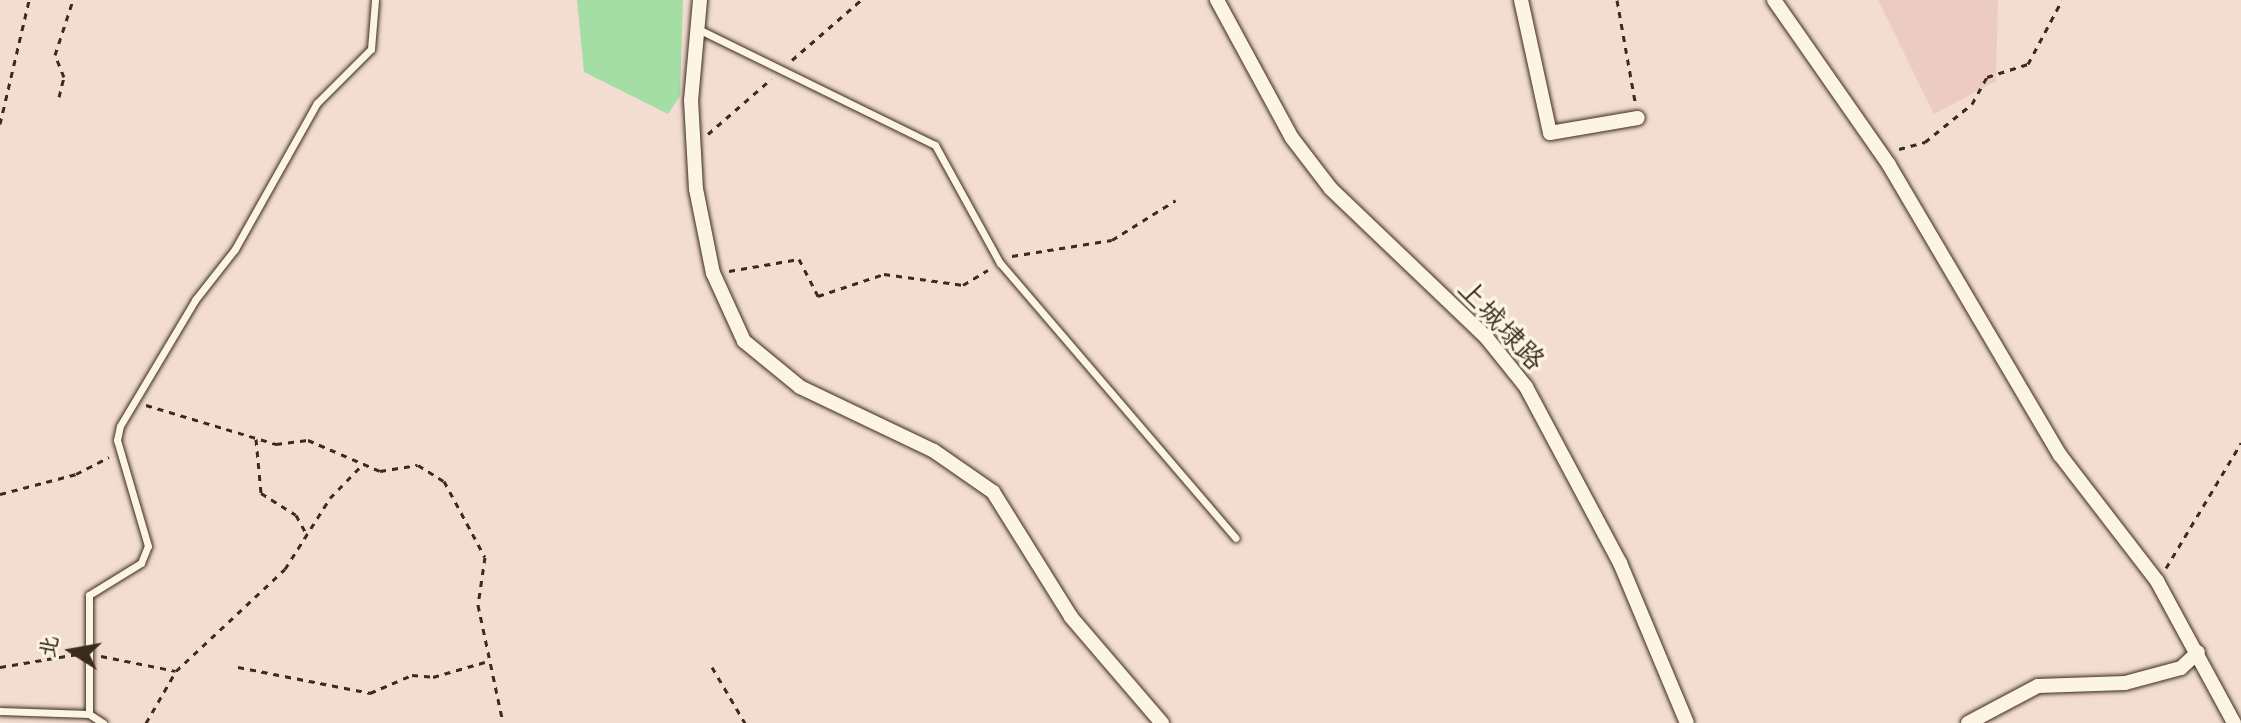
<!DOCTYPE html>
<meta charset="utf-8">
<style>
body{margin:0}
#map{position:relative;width:2241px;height:723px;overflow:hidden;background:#f3dcd1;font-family:"Shantell Sans","LXGW WenKai TC",sans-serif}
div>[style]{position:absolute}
.built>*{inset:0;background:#eccbc3}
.green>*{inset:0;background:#a5dea4}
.path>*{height:3px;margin-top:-1.5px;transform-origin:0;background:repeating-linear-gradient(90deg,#3b2a1e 0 6px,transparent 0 12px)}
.roads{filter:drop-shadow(0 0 2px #3b2a1e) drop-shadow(0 0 2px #3b2a1e)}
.service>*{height:7px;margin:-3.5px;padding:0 3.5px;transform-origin:3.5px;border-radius:3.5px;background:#fcf5e5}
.minor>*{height:14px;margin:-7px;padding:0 7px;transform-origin:7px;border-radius:7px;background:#fcf5e5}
span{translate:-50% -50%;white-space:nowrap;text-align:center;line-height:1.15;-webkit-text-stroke:7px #fcf5e5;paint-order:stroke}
.street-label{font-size:28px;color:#3b2a1e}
.north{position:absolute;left:32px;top:611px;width:80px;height:80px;-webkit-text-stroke:6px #fcf5e5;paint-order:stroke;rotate:281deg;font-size:22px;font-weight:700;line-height:32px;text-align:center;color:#3b2a1e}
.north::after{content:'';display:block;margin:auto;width:28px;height:36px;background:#3b2a1e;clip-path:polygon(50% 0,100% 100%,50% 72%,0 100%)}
</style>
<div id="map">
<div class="built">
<i style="clip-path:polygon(1878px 0,1998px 0,1996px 81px,1934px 114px)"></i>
</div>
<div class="green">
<i style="clip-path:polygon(577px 0,683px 0,680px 96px,668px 114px,584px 72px)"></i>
</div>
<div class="path">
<i style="left:1617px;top:0;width:103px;rotate:79.9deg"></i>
<i style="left:792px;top:60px;width:91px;rotate:-41deg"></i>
<i style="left:59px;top:97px;width:21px;rotate:-76deg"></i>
<i style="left:64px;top:77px;width:24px;rotate:-112deg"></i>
<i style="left:55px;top:55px;width:58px;rotate:-71.9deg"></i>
<i style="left:0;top:124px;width:127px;rotate:-76.8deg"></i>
<i style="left:708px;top:134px;width:84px;rotate:-41.1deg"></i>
<i style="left:1899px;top:149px;width:27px;rotate:-15deg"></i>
<i style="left:1925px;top:142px;width:60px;rotate:-39deg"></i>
<i style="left:1972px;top:104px;width:31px;rotate:-61deg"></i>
<i style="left:1987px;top:77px;width:43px;rotate:-17.6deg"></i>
<i style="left:2028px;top:64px;width:72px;rotate:-62deg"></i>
<i style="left:1012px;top:256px;width:101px;rotate:-9.1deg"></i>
<i style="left:1112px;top:240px;width:75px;rotate:-32deg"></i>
<i style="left:729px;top:271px;width:71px;rotate:-9.7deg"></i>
<i style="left:799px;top:259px;width:42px;rotate:62.8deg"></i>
<i style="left:818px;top:296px;width:70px;rotate:-18.4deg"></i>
<i style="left:884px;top:274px;width:80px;rotate:7.9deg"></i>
<i style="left:963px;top:285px;width:29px;rotate:-31deg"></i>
<i style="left:146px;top:405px;width:136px;rotate:16.7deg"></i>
<i style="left:276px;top:444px;width:32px;rotate:-7deg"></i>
<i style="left:308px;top:440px;width:78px;rotate:23.3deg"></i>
<i style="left:380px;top:471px;width:38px;rotate:-9deg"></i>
<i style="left:418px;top:465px;width:31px;rotate:32deg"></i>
<i style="left:444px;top:481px;width:86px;rotate:61.7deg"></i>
<i style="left:485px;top:557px;width:49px;rotate:98.3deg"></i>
<i style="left:478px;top:605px;width:121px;rotate:78deg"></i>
<i style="left:256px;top:439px;width:54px;rotate:84.7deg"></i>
<i style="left:261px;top:493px;width:41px;rotate:32.2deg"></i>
<i style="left:296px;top:515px;width:23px;rotate:61deg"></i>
<i style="left:0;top:494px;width:79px;rotate:-14.7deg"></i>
<i style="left:76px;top:474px;width:37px;rotate:-27deg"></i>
<i style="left:2166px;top:568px;width:146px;rotate:-59deg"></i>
<i style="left:101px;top:656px;width:76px;rotate:11.3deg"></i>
<i style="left:0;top:667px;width:79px;rotate:-9.5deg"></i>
<i style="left:238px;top:667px;width:135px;rotate:11.1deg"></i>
<i style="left:370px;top:693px;width:46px;rotate:-23.2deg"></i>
<i style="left:412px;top:675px;width:21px;rotate:5deg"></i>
<i style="left:433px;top:677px;width:54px;rotate:-16.1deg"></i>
<i style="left:712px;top:667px;width:65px;rotate:59.5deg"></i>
<i style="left:146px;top:723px;width:60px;rotate:-60deg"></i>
<i style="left:176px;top:671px;width:149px;rotate:-43.1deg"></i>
<i style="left:285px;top:569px;width:84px;rotate:-57.6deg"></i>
<i style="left:330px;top:498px;width:45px;rotate:-45.9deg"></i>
</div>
<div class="roads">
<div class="service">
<i style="left:698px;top:29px;width:264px;rotate:26.1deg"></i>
<i style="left:935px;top:145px;width:135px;rotate:61.2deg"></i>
<i style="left:1000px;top:263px;width:362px;rotate:49.4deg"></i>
<i style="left:0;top:711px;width:89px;rotate:1.9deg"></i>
<i style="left:89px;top:714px;width:17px;rotate:33deg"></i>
<i style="left:89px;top:714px;width:119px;rotate:-90deg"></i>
<i style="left:89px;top:595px;width:61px;rotate:-31.6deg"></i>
<i style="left:141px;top:563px;width:18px;rotate:-68deg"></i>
<i style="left:148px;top:546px;width:110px;rotate:-106.3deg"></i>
<i style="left:117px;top:440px;width:14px;rotate:-78deg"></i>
<i style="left:120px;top:426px;width:147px;rotate:-59.2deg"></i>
<i style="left:195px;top:300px;width:65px;rotate:-51.9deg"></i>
<i style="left:235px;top:249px;width:167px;rotate:-60.7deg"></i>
<i style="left:317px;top:103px;width:76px;rotate:-45deg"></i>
<i style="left:371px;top:49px;width:49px;rotate:-85.3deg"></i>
</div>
<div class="minor">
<i style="left:700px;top:0;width:100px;rotate:95.1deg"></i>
<i style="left:691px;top:100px;width:89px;rotate:86.8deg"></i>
<i style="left:696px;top:189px;width:86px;rotate:78.6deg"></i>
<i style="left:713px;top:273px;width:75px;rotate:65.5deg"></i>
<i style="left:744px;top:341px;width:72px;rotate:39.4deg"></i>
<i style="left:800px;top:387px;width:148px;rotate:25.5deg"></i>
<i style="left:934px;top:451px;width:72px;rotate:34.8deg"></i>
<i style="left:993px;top:492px;width:147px;rotate:58deg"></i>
<i style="left:1071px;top:617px;width:140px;rotate:49.4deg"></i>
<i style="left:1217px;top:0;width:157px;rotate:61.5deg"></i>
<i style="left:1292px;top:138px;width:64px;rotate:52.6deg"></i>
<i style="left:1331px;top:189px;width:214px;rotate:43.7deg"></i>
<i style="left:1486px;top:337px;width:64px;rotate:51.3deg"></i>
<i style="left:1526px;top:387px;width:200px;rotate:61.9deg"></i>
<i style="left:1620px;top:563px;width:173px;rotate:67.3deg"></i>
<i style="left:1521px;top:0;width:136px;rotate:77.7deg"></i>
<i style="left:1550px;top:133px;width:89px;rotate:-9.7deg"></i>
<i style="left:1774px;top:0;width:201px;rotate:55.1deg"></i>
<i style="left:1889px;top:165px;width:337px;rotate:59.5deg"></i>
<i style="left:2060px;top:455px;width:159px;rotate:52.4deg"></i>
<i style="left:2157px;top:581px;width:162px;rotate:61.5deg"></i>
<i style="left:1968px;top:723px;width:79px;rotate:-27.9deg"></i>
<i style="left:2038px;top:686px;width:87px;rotate:-2deg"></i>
<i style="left:2125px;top:683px;width:58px;rotate:-15deg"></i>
<i style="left:2181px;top:668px;width:23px;rotate:-43deg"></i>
</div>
</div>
<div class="street-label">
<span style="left:1502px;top:324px;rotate:47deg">上城埭路</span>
</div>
<div class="north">北</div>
</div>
